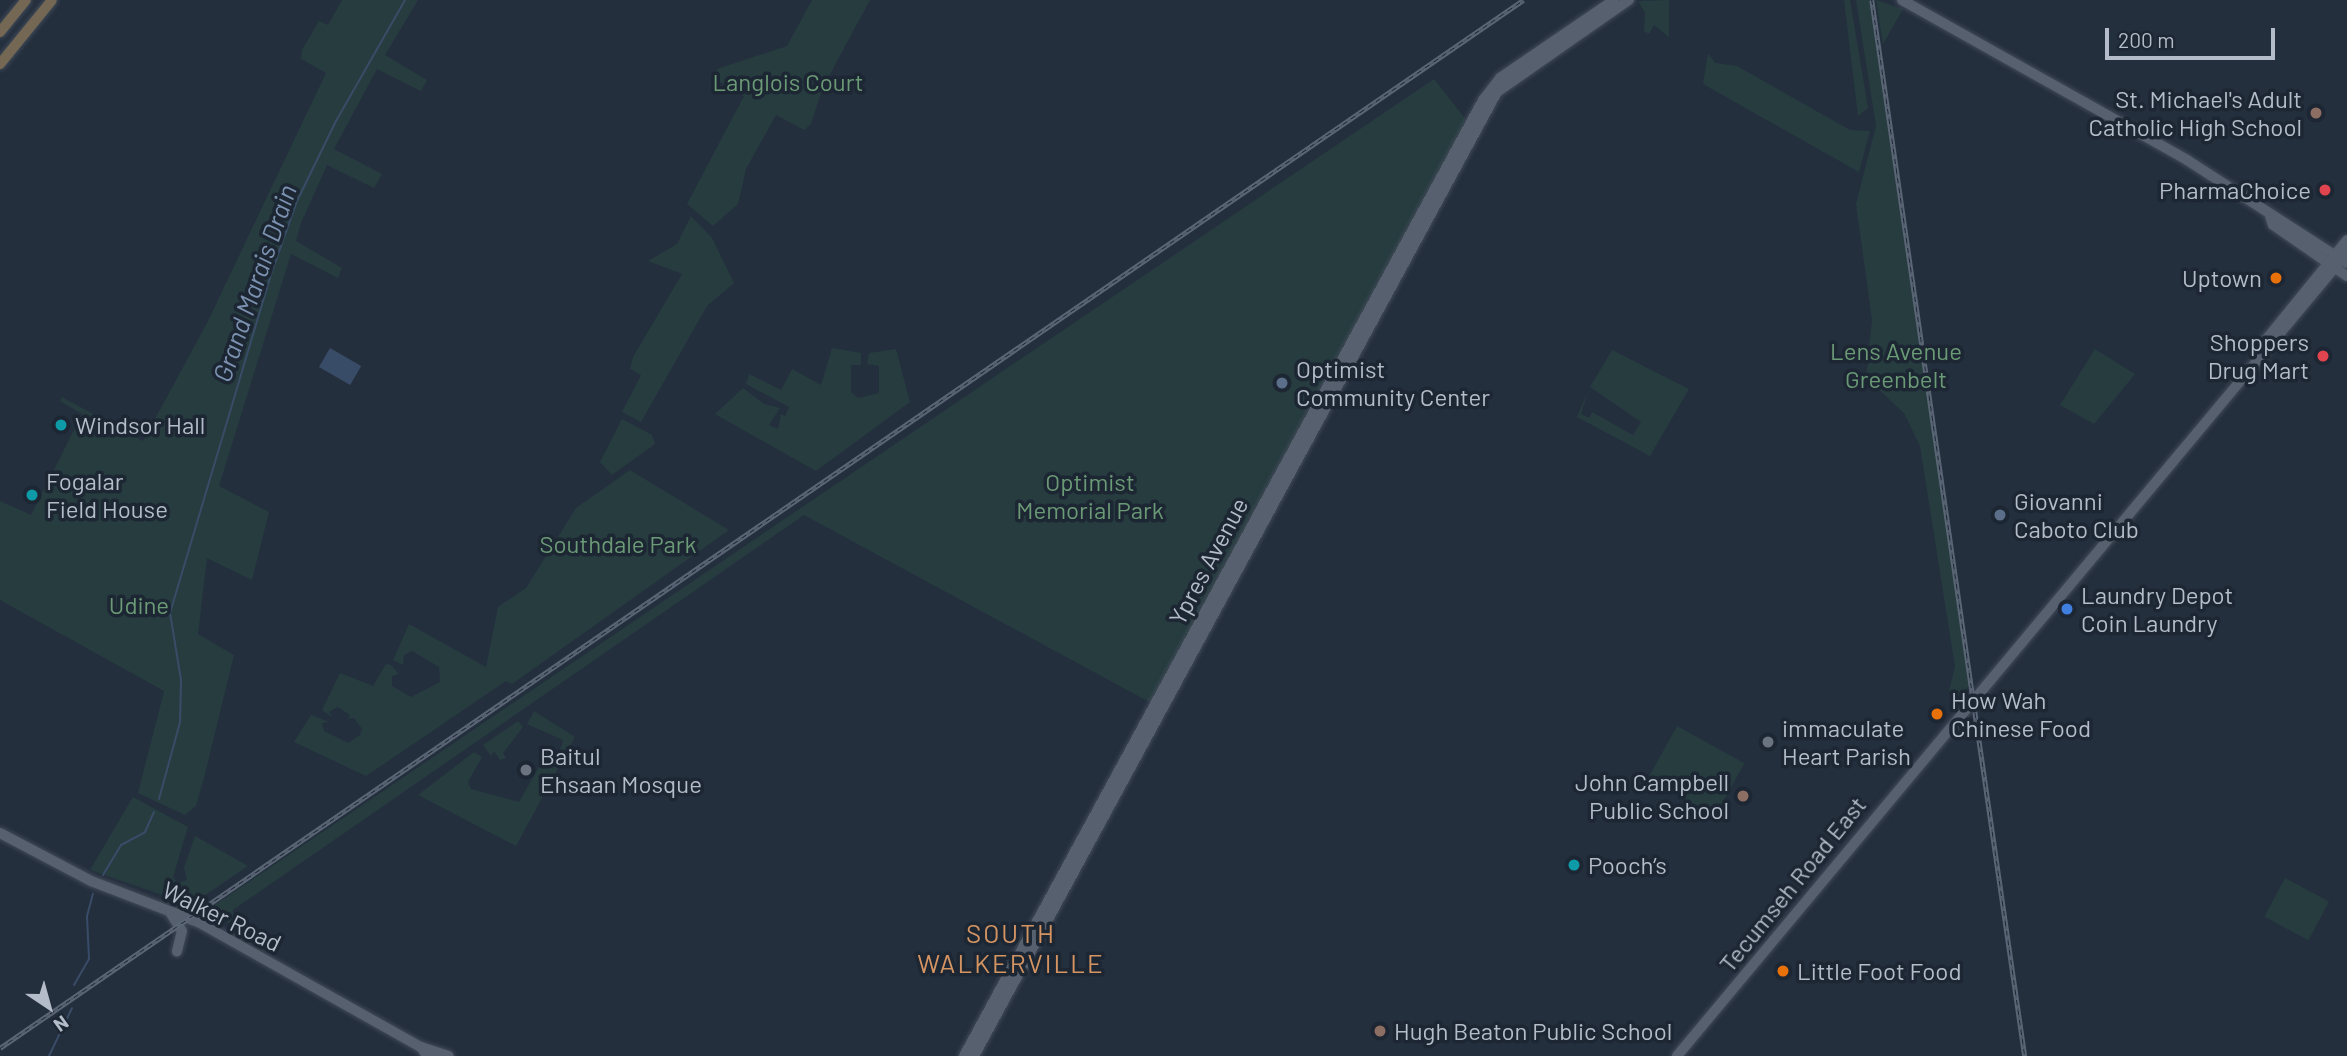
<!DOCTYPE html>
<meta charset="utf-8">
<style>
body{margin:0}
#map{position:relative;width:2347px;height:1056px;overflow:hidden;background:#242f3e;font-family:Barlow,sans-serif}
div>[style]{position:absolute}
.green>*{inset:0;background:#263c3f;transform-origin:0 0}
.water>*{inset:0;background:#394c67;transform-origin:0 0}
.stream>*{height:2px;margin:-1px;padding:0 1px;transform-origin:1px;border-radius:1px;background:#394c67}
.roads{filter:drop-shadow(0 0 2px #414a57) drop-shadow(0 0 2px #414a57)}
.major>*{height:10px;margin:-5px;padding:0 5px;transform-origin:5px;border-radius:5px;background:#56606e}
.highway>*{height:10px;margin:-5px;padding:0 5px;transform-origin:5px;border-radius:5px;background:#746855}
.rail>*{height:4.5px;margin-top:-2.25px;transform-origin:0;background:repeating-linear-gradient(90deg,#1d2633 0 5px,#5a6575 0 10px);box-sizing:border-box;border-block:2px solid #5a6575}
.dots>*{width:19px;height:19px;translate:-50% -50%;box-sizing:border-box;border:4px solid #1d2633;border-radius:50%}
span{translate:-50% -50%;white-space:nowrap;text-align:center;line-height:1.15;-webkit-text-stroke:7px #1d2633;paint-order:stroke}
.park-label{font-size:24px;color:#6b9a76}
.poi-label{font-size:24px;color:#b4bcc9}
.right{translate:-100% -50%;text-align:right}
.left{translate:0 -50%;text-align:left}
.street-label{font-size:24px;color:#b4bcc9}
.water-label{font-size:26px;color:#7c92b1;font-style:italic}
.neighbourhood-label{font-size:26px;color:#d59563;letter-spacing:2px}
.north{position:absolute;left:14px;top:972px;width:70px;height:70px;-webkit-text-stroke:5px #1d2633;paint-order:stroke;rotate:144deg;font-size:19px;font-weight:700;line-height:28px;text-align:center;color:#b4bcc9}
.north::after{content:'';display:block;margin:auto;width:24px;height:32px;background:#b4bcc9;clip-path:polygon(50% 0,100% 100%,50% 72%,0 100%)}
.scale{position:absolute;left:2105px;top:28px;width:170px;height:32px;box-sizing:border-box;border:4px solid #b4bcc9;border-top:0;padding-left:9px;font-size:21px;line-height:24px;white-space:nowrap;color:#b4bcc9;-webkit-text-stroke:5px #1d2633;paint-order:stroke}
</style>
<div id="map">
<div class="green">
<i style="clip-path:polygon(342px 0,418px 0,385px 55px,427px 80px,421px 91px,377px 69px,334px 149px,382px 174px,374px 188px,327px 165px,301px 223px,296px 241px,342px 268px,338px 278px,291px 254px,219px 486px,269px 512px,252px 580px,207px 558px,198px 634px,234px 655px,204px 778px,196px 806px,185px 815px,138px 793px,164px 691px,0 600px,0 501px,31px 515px,82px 414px,60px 401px,62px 397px,143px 441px,208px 321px,326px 73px,301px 59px,302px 50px,319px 21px,328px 25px)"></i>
<i style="clip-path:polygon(812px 0,870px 0,823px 87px,811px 124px,804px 130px,776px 115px,746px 169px,738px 204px,713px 226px,687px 204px,744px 96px,715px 79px,717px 69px,787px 46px)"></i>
<i style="clip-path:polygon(1669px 0,1669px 37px,1654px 25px,1649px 34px,1644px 31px,1645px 13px,1638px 1px)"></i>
<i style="clip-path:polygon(1844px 0,1850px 0,1868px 108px,1858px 116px)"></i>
<i style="clip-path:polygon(1856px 0,1869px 0,1970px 685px,1957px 699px,1949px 691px,1955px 667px,1920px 446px,1904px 413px,1866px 378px,1872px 320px,1856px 204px,1876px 126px)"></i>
<i style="clip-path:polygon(1876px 0,1903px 9px,1883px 44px)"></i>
<i style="clip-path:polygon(1708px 53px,1715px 63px,1737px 66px,1850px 130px,1870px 131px,1859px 172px,1703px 84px)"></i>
<i style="clip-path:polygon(1434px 79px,1468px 122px,1151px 703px,804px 515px,233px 910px,234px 925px,206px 911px)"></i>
<i style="clip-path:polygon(691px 216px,712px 238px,734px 283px,707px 306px,641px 422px,622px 412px,641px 375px,630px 369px,633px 357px,682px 274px,648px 261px,677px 244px)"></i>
<i style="clip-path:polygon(832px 348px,861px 353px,861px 365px,851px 365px,851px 392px,858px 398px,879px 393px,879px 366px,867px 364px,869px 353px,896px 349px,910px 402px,816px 471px,715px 414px,743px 388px,764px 404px,780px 408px,769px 425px,778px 429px,781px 414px,785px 416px,789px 407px,746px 384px,749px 374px,781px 390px,792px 369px,821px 385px)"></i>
<i style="clip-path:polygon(2095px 349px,2135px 374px,2094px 424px,2060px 405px)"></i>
<i style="clip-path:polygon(1612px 350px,1689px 389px,1650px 456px,1577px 417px,1588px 391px,1581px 414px,1589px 418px,1592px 412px,1633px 435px,1641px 422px,1590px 387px)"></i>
<i style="clip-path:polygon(622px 419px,652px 435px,655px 444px,612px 475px,600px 462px)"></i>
<i style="clip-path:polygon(630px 470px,729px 530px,512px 684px,506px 681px,366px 776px,294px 742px,311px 715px,329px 722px,322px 723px,324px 731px,348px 743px,360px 735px,362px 729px,354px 718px,348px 719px,350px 715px,338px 707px,329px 712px,332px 717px,322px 710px,340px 673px,373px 686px,386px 664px,391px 665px,399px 674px,392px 676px,392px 686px,411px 697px,440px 682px,439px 667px,412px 651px,404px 655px,403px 665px,393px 660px,409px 624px,486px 667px,498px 607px,526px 588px,576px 508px)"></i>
<i style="clip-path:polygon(534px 711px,575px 737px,516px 846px,418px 795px,474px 752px,482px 757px,468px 782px,471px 789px,519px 802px,549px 749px,557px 754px,562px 745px,563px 740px,527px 724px)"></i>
<i style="clip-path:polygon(518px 721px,523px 727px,503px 753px,506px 758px,500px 760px,494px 751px,491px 756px,483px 745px)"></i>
<i style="left:1677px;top:726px;width:77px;height:60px;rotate:29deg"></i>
<i style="clip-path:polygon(133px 797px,188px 827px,173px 877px,178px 883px,187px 880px,184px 868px,195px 836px,248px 866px,195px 902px,185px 903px,90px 870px)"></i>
<i style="left:2285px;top:878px;width:50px;height:44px;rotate:28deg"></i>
</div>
<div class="water">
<i style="left:330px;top:348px;width:36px;height:22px;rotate:30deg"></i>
</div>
<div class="stream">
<i style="left:159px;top:799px;width:80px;rotate:-74.7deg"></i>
<i style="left:180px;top:722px;width:42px;rotate:-88.6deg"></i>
<i style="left:181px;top:680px;width:68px;rotate:-99.3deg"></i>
<i style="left:170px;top:613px;width:354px;rotate:-73.4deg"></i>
<i style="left:271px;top:274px;width:77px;rotate:-70.4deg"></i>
<i style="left:297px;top:201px;width:89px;rotate:-64deg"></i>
<i style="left:336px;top:121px;width:139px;rotate:-60.3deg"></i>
<i style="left:103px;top:875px;width:35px;rotate:-59deg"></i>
<i style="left:121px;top:845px;width:27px;rotate:-28deg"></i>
<i style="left:145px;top:832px;width:22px;rotate:-66deg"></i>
<i style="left:74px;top:985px;width:30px;rotate:-60deg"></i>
<i style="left:89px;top:959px;width:43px;rotate:-92.7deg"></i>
<i style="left:87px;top:916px;width:23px;rotate:-75deg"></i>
<i style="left:49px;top:1056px;width:53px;rotate:-64.4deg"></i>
</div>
<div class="roads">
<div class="major">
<i style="left:1902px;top:0;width:327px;rotate:29.3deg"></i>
<i style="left:2187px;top:160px;width:190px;rotate:32.8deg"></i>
<i style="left:2270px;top:216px;width:9px;rotate:72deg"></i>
<i style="left:2273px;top:225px;width:90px;rotate:34.6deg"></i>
<i style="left:2262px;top:352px;width:11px;rotate:-75deg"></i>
<i style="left:2265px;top:341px;width:130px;rotate:-50.9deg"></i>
<i style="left:0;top:833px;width:103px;rotate:27.8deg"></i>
<i style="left:91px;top:881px;width:115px;rotate:21deg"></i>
<i style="left:198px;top:922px;width:256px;rotate:29.3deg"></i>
<i style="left:421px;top:1047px;width:11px;rotate:56deg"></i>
<i style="left:170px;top:912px;width:22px;rotate:58deg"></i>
<i style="left:182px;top:931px;width:21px;rotate:104deg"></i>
<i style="left:421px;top:1047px;width:29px;rotate:18deg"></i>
<i style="left:964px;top:1056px;width:1088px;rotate:-61.5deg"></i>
<i style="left:1483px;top:100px;width:28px;rotate:-52deg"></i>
<i style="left:1500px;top:78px;width:138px;rotate:-34.4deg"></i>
<i style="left:974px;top:1056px;width:1097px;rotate:-61.52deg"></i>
<i style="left:1497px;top:92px;width:161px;rotate:-34.9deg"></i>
<i style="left:1677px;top:1056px;width:1046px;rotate:-50.16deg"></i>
</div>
<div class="highway">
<i style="left:0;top:32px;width:41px;rotate:-50.9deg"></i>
<i style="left:0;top:64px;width:82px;rotate:-50.9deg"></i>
</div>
</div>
<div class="rail">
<i style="left:1872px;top:0;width:1067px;rotate:81.76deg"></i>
<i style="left:0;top:1048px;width:1849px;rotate:-34.53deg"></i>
</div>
<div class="dots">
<i style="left:2316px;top:113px;background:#8d6e63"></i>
<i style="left:2325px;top:190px;background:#e0444e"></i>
<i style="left:2276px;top:278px;background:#e8710a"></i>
<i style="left:2323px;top:356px;background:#e0444e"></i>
<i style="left:1282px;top:383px;background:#5c6f8a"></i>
<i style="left:61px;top:425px;background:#0f9aa8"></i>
<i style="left:32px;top:495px;background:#0f9aa8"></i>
<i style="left:2000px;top:515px;background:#5c6f8a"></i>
<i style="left:2067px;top:609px;background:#3f7fe0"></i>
<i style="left:1937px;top:714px;background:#e8710a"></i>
<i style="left:1768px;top:742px;background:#6b7280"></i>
<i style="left:526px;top:770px;background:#6b7280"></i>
<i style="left:1743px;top:796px;background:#8d6e63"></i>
<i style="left:1574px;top:865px;background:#0f9aa8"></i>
<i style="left:1783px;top:971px;background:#e8710a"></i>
<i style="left:1380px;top:1031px;background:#8d6e63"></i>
</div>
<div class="park-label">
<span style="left:788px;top:82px">Langlois Court</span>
<span style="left:1896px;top:365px">Lens Avenue<br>Greenbelt</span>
<span style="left:1090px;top:496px">Optimist<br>Memorial Park</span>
<span style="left:618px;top:544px">Southdale Park</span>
<span style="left:139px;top:605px">Udine</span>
</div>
<div class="poi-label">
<span class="right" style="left:2302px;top:113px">St. Michael's Adult<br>Catholic High School</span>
<span class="right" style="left:2311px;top:190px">PharmaChoice</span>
<span class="right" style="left:2262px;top:278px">Uptown</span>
<span class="right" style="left:2309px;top:356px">Shoppers<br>Drug Mart</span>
<span class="left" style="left:1296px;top:383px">Optimist<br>Community Center</span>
<span class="left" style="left:75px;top:425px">Windsor Hall</span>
<span class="left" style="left:46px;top:495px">Fogalar<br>Field House</span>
<span class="left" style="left:2014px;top:515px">Giovanni<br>Caboto Club</span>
<span class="left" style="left:2081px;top:609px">Laundry Depot<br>Coin Laundry</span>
<span class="left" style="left:1951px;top:714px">How Wah<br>Chinese Food</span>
<span class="left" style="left:1782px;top:742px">immaculate<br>Heart Parish</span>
<span class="left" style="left:540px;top:770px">Baitul<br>Ehsaan Mosque</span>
<span class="right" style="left:1729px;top:796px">John Campbell<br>Public School</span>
<span class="left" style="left:1588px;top:865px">Pooch’s</span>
<span class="left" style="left:1797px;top:971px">Little Foot Food</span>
<span class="left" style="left:1394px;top:1031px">Hugh Beaton Public School</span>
</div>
<div class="street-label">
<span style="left:1208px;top:561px;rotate:-62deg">Ypres Avenue</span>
<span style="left:1792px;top:884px;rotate:-51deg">Tecumseh Road East</span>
<span style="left:222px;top:916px;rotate:26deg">Walker Road</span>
</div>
<div class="water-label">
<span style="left:254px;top:283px;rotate:-71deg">Grand Marais Drain</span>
</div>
<div class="neighbourhood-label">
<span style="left:1011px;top:948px">SOUTH<br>WALKERVILLE</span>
</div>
<div class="north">N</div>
<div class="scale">200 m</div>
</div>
